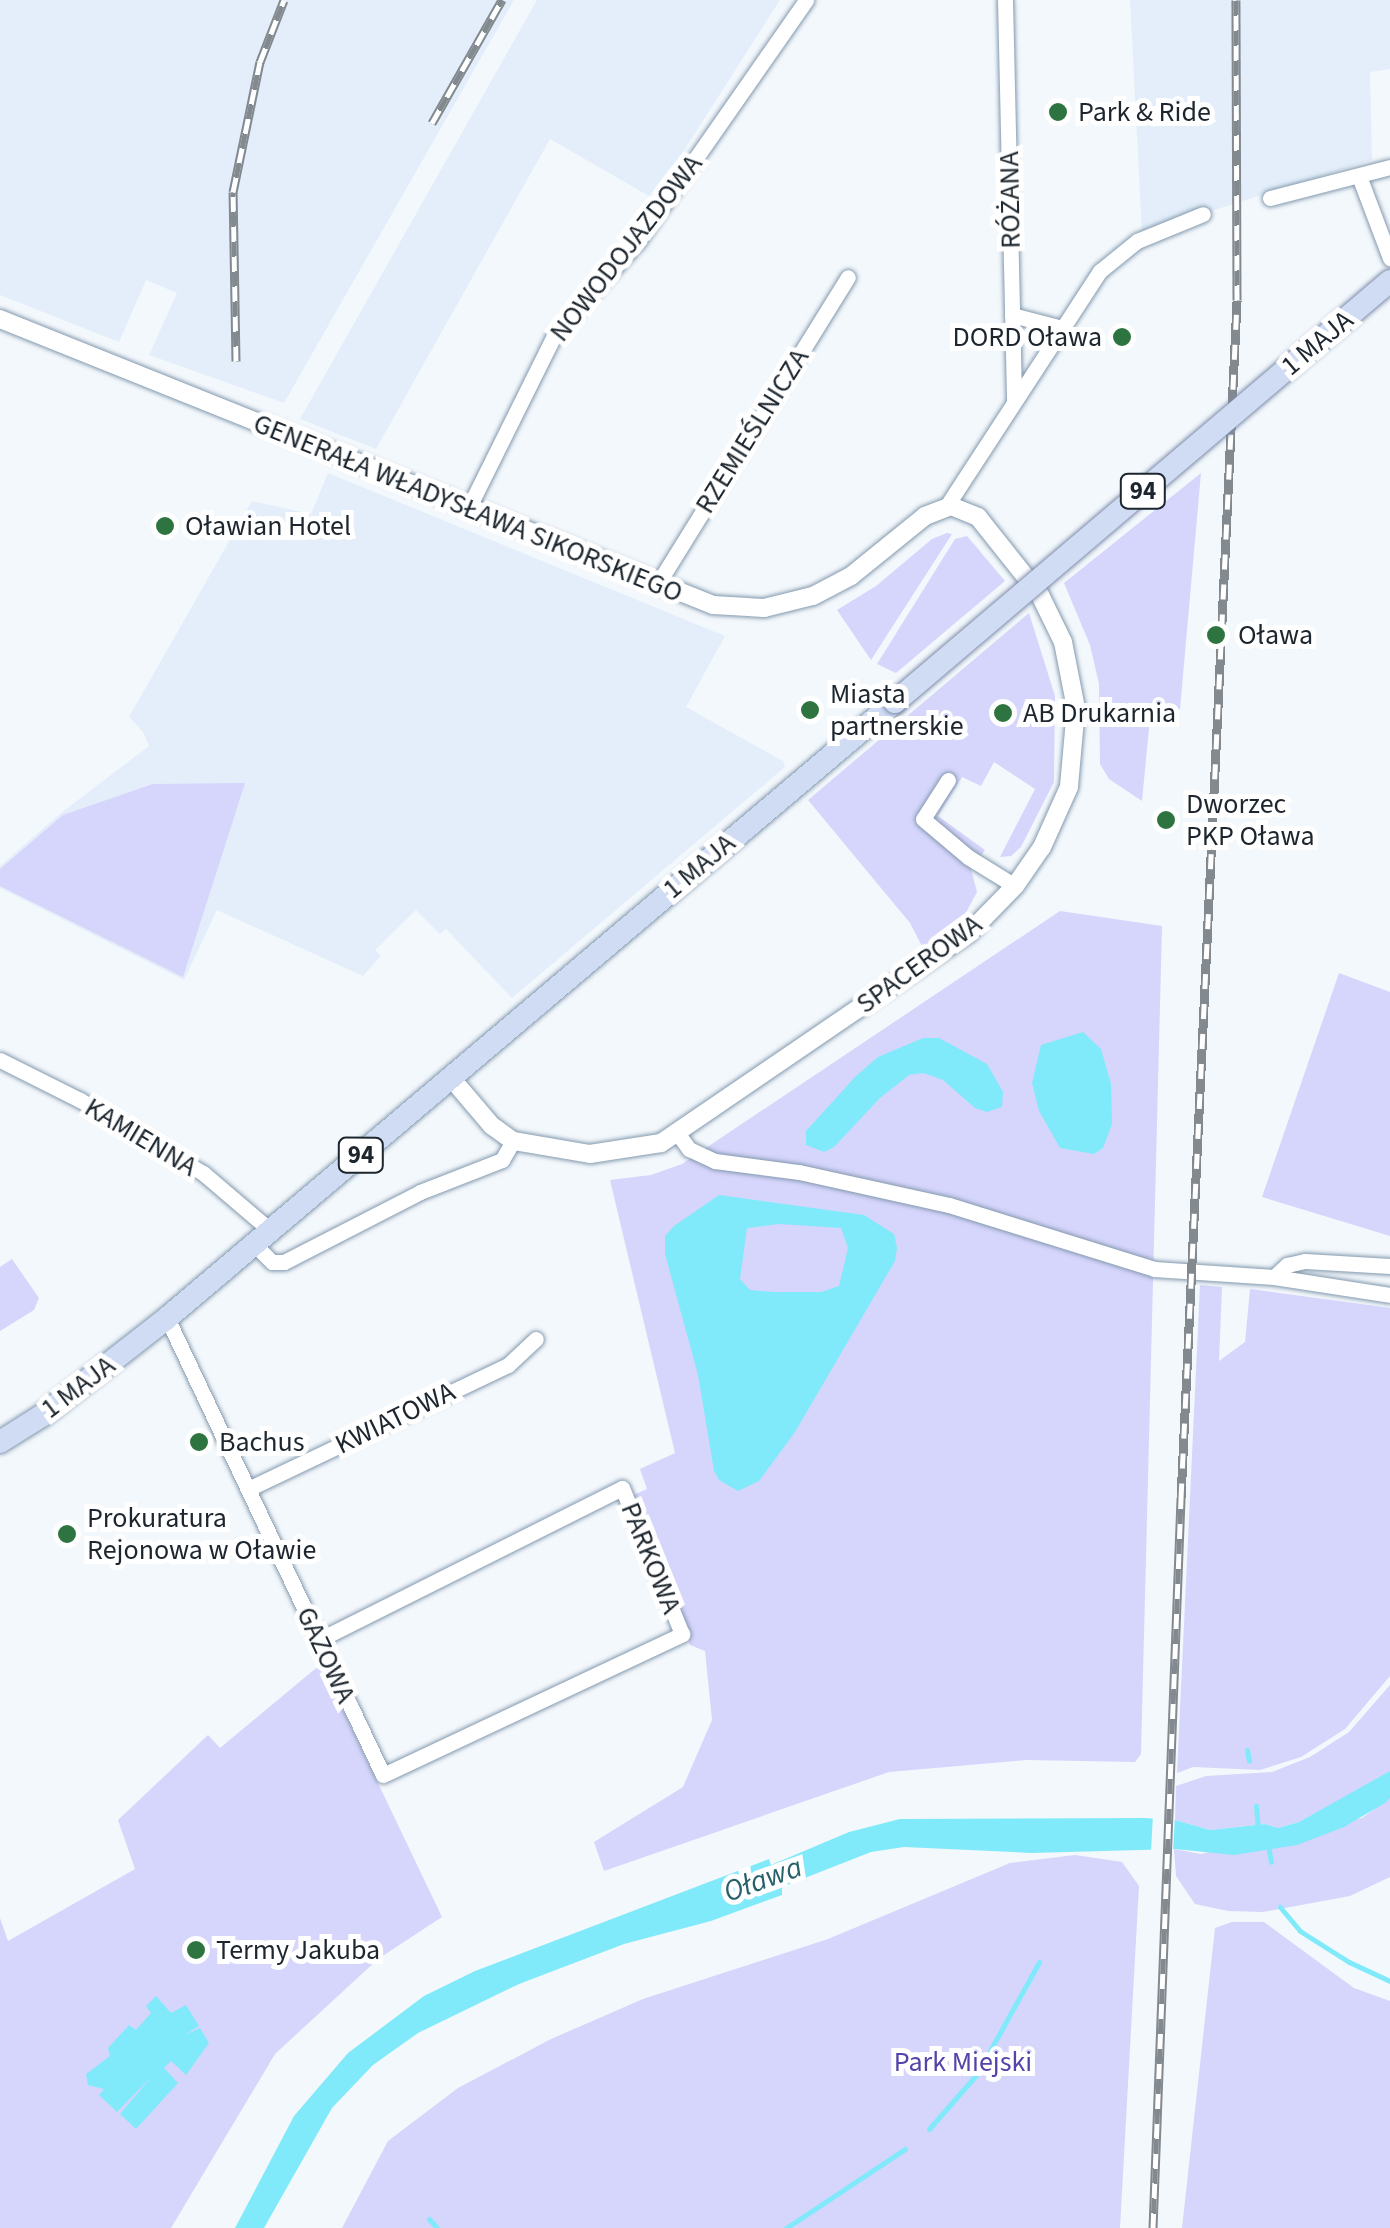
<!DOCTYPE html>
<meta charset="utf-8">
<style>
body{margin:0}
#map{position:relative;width:1390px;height:2228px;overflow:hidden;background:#f3f8fc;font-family:"Source Sans 3",sans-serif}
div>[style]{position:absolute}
.built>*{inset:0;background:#e3eefa}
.green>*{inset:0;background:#d6d5fc}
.water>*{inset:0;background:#81eafa}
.pier>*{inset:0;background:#f3f8fc;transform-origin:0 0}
.stream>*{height:5px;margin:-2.5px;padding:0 2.5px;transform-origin:2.5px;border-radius:2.5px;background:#81eafa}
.roads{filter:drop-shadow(0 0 2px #8399ae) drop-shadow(0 0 2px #8399ae)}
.minor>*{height:15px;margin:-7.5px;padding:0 7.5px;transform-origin:7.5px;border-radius:7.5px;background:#fff}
.tertiary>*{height:18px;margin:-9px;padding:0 9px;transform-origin:9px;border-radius:9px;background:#fff}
.primary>*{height:22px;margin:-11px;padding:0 11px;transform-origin:11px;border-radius:11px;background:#d0dbf4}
.rail>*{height:9px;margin-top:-4.5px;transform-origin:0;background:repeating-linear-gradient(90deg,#fff 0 15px,#82898f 0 30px);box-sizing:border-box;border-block:2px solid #82898f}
.bridges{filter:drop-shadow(0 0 2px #7d8caa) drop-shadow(0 0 2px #7d8caa)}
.primary-bridge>*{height:22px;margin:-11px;padding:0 11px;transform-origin:11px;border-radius:11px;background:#d0dbf4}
.dots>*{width:28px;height:28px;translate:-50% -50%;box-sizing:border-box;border:5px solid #fff;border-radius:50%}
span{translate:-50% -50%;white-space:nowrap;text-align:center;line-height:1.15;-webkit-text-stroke:10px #fff;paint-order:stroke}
.shield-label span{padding:2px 8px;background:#fff;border:2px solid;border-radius:8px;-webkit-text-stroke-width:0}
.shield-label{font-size:25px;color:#1d262e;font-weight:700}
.poi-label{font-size:28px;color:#1d262e}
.left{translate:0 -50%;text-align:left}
.right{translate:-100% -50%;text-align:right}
.street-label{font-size:28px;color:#1d262e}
.park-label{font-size:28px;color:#5443a8}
.water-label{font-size:30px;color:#26616a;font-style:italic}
</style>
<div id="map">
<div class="built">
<i style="clip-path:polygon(0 0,514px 0,284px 403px,149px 355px,177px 293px,146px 280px,119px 342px,0 295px)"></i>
<i style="clip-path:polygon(537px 0,780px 0,678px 160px,649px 196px,550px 139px,376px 449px,300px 419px)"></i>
<i style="clip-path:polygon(1130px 0,1390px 0,1390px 69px,1370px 72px,1372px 160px,1142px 233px)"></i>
<i style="clip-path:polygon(328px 473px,725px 636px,686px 707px,783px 761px,785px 767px,512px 998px,446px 929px,440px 934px,416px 910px,375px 950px,381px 956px,363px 976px,217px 910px,184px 980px,0 888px,0 866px,61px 813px,149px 746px,143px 732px,129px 717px,252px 501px,311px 514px)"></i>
</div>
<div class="green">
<i style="clip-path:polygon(1201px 473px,1180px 709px,1150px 718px,1142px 801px,1109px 779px,1100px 764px,1099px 684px,1090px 645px,1064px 583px)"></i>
<i style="clip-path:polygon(947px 533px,952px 534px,871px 660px,837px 610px,876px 586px,932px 539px)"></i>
<i style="clip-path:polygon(967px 536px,1005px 581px,896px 673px,877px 664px,955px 539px)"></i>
<i style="clip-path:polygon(1029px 613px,1055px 696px,1054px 782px,1021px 847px,1011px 856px,1000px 857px,1035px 789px,994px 762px,981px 786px,962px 777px,938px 816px,985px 850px,971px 869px,977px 892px,961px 922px,923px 948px,910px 923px,808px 800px)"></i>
<i style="clip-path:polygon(245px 783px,183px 977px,0 886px,0 869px,63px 815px,153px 784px)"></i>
<i style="clip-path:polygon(1060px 911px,1162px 926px,1141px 1754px,1135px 1762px,1026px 1760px,889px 1772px,604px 1871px,594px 1842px,683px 1787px,712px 1720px,705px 1651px,690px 1645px,631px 1496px,647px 1489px,640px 1469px,675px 1453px,610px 1180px,651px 1175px,682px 1164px)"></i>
<i style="clip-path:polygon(1339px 973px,1390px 992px,1390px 1236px,1262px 1197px)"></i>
<i style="clip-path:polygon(12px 1259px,39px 1298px,34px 1310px,0 1331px,0 1267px)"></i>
<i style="clip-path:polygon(1200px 1285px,1222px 1287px,1219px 1361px,1245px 1342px,1250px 1289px,1390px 1308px,1390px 1676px,1345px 1729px,1301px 1757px,1260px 1770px,1193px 1767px,1177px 1773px)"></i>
<i style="clip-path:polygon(321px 1664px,442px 1917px,378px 1959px,275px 2054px,171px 2228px,0 2228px,0 1918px,8px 1941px,135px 1869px,118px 1820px,208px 1735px,220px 1748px)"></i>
<i style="clip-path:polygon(1390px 1685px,1390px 1771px,1385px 1776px,1299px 1822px,1278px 1828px,1265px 1824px,1210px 1830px,1175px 1820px,1176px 1786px,1206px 1776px,1272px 1772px,1310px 1757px,1349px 1732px)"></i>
<i style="clip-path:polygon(1390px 1798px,1390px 1877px,1350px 1896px,1263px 1912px,1228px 1911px,1195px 1904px,1176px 1876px,1174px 1849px,1201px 1854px,1362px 1818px)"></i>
<i style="clip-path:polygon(1075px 1855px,1122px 1862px,1139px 1886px,1120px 2228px,342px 2228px,388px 2141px,458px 2088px,551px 2039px,643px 1999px,828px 1939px,1010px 1863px)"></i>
<i style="clip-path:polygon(1232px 1922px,1264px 1922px,1354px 1988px,1390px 2001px,1390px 2228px,1182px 2228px,1215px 1928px)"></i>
</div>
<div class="water">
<i style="clip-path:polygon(1083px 1032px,1101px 1049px,1111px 1084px,1112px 1124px,1103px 1148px,1094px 1154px,1060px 1148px,1039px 1111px,1032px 1083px,1041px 1045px)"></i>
<i style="clip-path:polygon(923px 1038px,939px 1038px,987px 1064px,1003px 1092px,1002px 1107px,987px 1112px,975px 1108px,943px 1080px,923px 1073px,909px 1075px,880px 1098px,834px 1147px,824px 1152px,806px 1145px,806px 1131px,855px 1077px,878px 1057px)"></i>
<i style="clip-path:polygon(evenodd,719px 1195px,864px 1215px,894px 1234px,897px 1248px,895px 1261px,795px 1432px,759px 1481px,738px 1491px,719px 1480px,714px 1471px,698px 1375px,665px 1254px,665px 1236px,674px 1226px,719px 1195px,779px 1224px,841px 1228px,848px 1248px,839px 1286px,821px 1292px,774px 1292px,750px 1290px,740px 1279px,747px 1228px,779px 1224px)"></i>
<i style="clip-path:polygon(1390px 1771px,1390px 1798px,1385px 1803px,1344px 1827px,1297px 1845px,1234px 1855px,1175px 1849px,1032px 1853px,904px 1847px,871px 1852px,782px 1887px,782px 1895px,711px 1921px,624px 1944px,519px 1984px,418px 2033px,373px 2065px,332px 2108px,264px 2228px,235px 2228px,294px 2116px,348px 2053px,424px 1996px,475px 1971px,769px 1859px,771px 1865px,849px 1832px,900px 1819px,1144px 1818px,1175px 1820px,1210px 1830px,1265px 1824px,1278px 1828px,1299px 1822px)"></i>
<i style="clip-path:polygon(156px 1996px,171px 2013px,186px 2005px,199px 2026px,185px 2035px,200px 2028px,209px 2043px,186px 2075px,171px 2061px,164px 2068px,178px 2083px,136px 2129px,120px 2114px,152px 2076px,117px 2112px,99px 2095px,104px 2089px,88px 2085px,86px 2074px,110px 2056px,108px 2048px,129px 2025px,136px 2030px,151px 2013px,146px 2006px)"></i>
</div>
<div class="pier">
<i style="left:1153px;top:1814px;width:22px;height:40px;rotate:3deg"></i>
</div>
<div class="stream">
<i style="left:1247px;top:1750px;width:11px;rotate:80deg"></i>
<i style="left:1256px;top:1806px;width:22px;rotate:85deg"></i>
<i style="left:1268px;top:1845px;width:17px;rotate:80deg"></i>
<i style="left:1280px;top:1907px;width:31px;rotate:50deg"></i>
<i style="left:1300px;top:1931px;width:58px;rotate:32.3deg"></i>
<i style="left:1349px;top:1962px;width:45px;rotate:24.9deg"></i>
<i style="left:929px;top:2129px;width:73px;rotate:-48.9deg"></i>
<i style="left:977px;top:2074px;width:128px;rotate:-61deg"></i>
<i style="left:429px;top:2219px;width:12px;rotate:48deg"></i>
<i style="left:786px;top:2228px;width:143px;rotate:-33.6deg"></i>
</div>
<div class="roads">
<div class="minor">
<i style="left:1005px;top:0;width:399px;rotate:88.7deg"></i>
<i style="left:1359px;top:176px;width:88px;rotate:69.3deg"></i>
<i style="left:1270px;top:198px;width:124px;rotate:-14.5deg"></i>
<i style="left:1012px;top:315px;width:52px;rotate:14.6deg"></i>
<i style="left:946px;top:507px;width:282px;rotate:-56.9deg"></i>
<i style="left:1100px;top:271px;width:48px;rotate:-39deg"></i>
<i style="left:1137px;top:241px;width:71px;rotate:-22.2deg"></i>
<i style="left:468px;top:509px;width:193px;rotate:-63.6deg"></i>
<i style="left:554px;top:336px;width:127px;rotate:-48.5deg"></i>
<i style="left:638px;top:241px;width:294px;rotate:-55.1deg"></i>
<i style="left:657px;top:585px;width:362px;rotate:-58.2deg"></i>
<i style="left:948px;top:780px;width:46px;rotate:122.7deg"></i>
<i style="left:923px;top:819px;width:59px;rotate:40.2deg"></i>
<i style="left:968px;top:857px;width:55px;rotate:31.7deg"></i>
<i style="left:0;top:1060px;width:89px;rotate:26.6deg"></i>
<i style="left:80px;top:1100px;width:143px;rotate:30.7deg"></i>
<i style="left:203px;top:1173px;width:89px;rotate:40.5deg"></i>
<i style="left:678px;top:1134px;width:19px;rotate:54deg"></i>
<i style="left:689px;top:1149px;width:29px;rotate:25deg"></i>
<i style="left:715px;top:1161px;width:85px;rotate:7.5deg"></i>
<i style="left:799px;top:1172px;width:154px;rotate:12.4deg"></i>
<i style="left:949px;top:1205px;width:215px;rotate:17.3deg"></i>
<i style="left:1154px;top:1269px;width:120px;rotate:3.8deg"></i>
<i style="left:1274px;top:1277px;width:117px;rotate:8.8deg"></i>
<i style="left:255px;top:1245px;width:24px;rotate:45deg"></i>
<i style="left:272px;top:1262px;width:12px"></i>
<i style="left:284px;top:1262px;width:153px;rotate:-27.2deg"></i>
<i style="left:420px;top:1192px;width:88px;rotate:-21.3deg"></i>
<i style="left:502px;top:1160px;width:22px;rotate:-60deg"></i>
<i style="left:1274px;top:1277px;width:18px;rotate:-43deg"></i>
<i style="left:1287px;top:1265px;width:18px;rotate:-13deg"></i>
<i style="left:1305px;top:1261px;width:85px;rotate:3.4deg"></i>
<i style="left:167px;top:1318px;width:505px;rotate:64.7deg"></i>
<i style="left:383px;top:1775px;width:331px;rotate:-25.2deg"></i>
<i style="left:682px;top:1634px;width:158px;rotate:-112.3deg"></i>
<i style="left:622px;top:1488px;width:338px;rotate:153.4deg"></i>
<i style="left:248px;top:1489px;width:288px;rotate:-25.5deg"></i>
<i style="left:508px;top:1365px;width:38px;rotate:-43deg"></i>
</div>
<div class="tertiary">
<i style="left:0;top:319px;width:768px;rotate:21.86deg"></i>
<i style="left:713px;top:605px;width:51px;rotate:3.4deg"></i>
<i style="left:764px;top:608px;width:50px;rotate:-13.8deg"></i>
<i style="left:813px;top:596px;width:43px;rotate:-27.8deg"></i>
<i style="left:851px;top:576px;width:95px;rotate:-39deg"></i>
<i style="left:925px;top:516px;width:28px;rotate:-21deg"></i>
<i style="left:951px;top:506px;width:29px;rotate:22deg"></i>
<i style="left:978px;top:517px;width:100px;rotate:51.5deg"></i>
<i style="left:1040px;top:595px;width:52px;rotate:63.9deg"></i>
<i style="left:1063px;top:642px;width:67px;rotate:78.9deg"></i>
<i style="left:1076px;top:708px;width:79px;rotate:95.1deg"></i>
<i style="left:1069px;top:787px;width:66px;rotate:114.2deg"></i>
<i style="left:1042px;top:847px;width:47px;rotate:124.7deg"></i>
<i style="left:1015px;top:886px;width:66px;rotate:134.4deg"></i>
<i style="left:969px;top:933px;width:373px;rotate:145.7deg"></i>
<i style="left:661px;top:1143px;width:72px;rotate:171.2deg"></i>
<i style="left:590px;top:1154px;width:78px;rotate:-170.4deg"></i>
<i style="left:513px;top:1141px;width:26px;rotate:-144deg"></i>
<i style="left:492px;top:1126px;width:62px;rotate:-130.4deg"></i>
</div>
<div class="primary">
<i style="left:0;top:1442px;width:51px;rotate:-32.1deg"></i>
<i style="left:43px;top:1415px;width:157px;rotate:-38deg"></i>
<i style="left:167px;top:1318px;width:954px;rotate:-40.24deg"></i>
</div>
</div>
<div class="rail">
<i style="left:432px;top:123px;width:142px;rotate:-60.4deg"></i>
<i style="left:236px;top:361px;width:169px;rotate:-91deg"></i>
<i style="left:233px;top:192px;width:133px;rotate:-78.3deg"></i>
<i style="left:260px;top:62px;width:66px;rotate:-68.8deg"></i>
<i style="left:1153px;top:2228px;width:731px;rotate:-87.8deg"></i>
<i style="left:1181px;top:1498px;width:1199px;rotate:-87.32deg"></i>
<i style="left:1237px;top:300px;width:300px;rotate:-90.2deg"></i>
</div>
<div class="bridges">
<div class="primary-bridge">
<i style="left:895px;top:702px;width:650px;rotate:-40.38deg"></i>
</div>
</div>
<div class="dots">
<i style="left:1058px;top:112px;background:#2e7440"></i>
<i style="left:1122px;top:337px;background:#2e7440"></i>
<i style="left:165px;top:526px;background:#2e7440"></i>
<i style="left:1216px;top:635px;background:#2e7440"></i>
<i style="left:810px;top:710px;background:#2e7440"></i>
<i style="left:1003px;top:713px;background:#2e7440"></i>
<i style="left:1166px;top:820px;background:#2e7440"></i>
<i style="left:199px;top:1442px;background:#2e7440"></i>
<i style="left:67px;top:1534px;background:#2e7440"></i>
<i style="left:196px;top:1950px;background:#2e7440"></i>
</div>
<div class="shield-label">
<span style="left:1143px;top:491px">94</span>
<span style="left:361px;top:1155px">94</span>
</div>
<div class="poi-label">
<span class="left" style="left:1078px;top:112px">Park &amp; Ride</span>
<span class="right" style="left:1102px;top:337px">DORD Oława</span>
<span class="left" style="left:185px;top:526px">Oławian Hotel</span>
<span class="left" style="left:1238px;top:635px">Oława</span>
<span class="left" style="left:830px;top:710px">Miasta<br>partnerskie</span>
<span class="left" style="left:1023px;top:713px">AB Drukarnia</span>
<span class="left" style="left:1186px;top:820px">Dworzec<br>PKP Oława</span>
<span class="left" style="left:219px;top:1442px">Bachus</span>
<span class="left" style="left:87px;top:1534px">Prokuratura<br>Rejonowa w Oławie</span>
<span class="left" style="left:216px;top:1950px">Termy Jakuba</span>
</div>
<div class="street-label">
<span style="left:1010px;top:200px;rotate:-91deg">RÓŻANA</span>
<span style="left:626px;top:248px;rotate:-52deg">NOWODOJAZDOWA</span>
<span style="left:1317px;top:343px;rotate:-40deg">1 MAJA</span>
<span style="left:752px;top:431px;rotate:-58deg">RZEMIEŚLNICZA</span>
<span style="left:468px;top:508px;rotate:22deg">GENERAŁA WŁADYSŁAWA SIKORSKIEGO</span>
<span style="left:699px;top:866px;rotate:-40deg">1 MAJA</span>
<span style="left:919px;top:964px;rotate:-36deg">SPACEROWA</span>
<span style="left:141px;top:1137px;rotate:31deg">KAMIENNA</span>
<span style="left:78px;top:1387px;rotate:-37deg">1 MAJA</span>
<span style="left:395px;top:1418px;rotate:-26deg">KWIATOWA</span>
<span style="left:651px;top:1558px;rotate:68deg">PARKOWA</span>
<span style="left:326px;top:1655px;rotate:65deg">GAZOWA</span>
</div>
<div class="park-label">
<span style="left:963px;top:2062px">Park Miejski</span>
</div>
<div class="water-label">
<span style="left:763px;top:1880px;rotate:-20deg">Oława</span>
</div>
</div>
